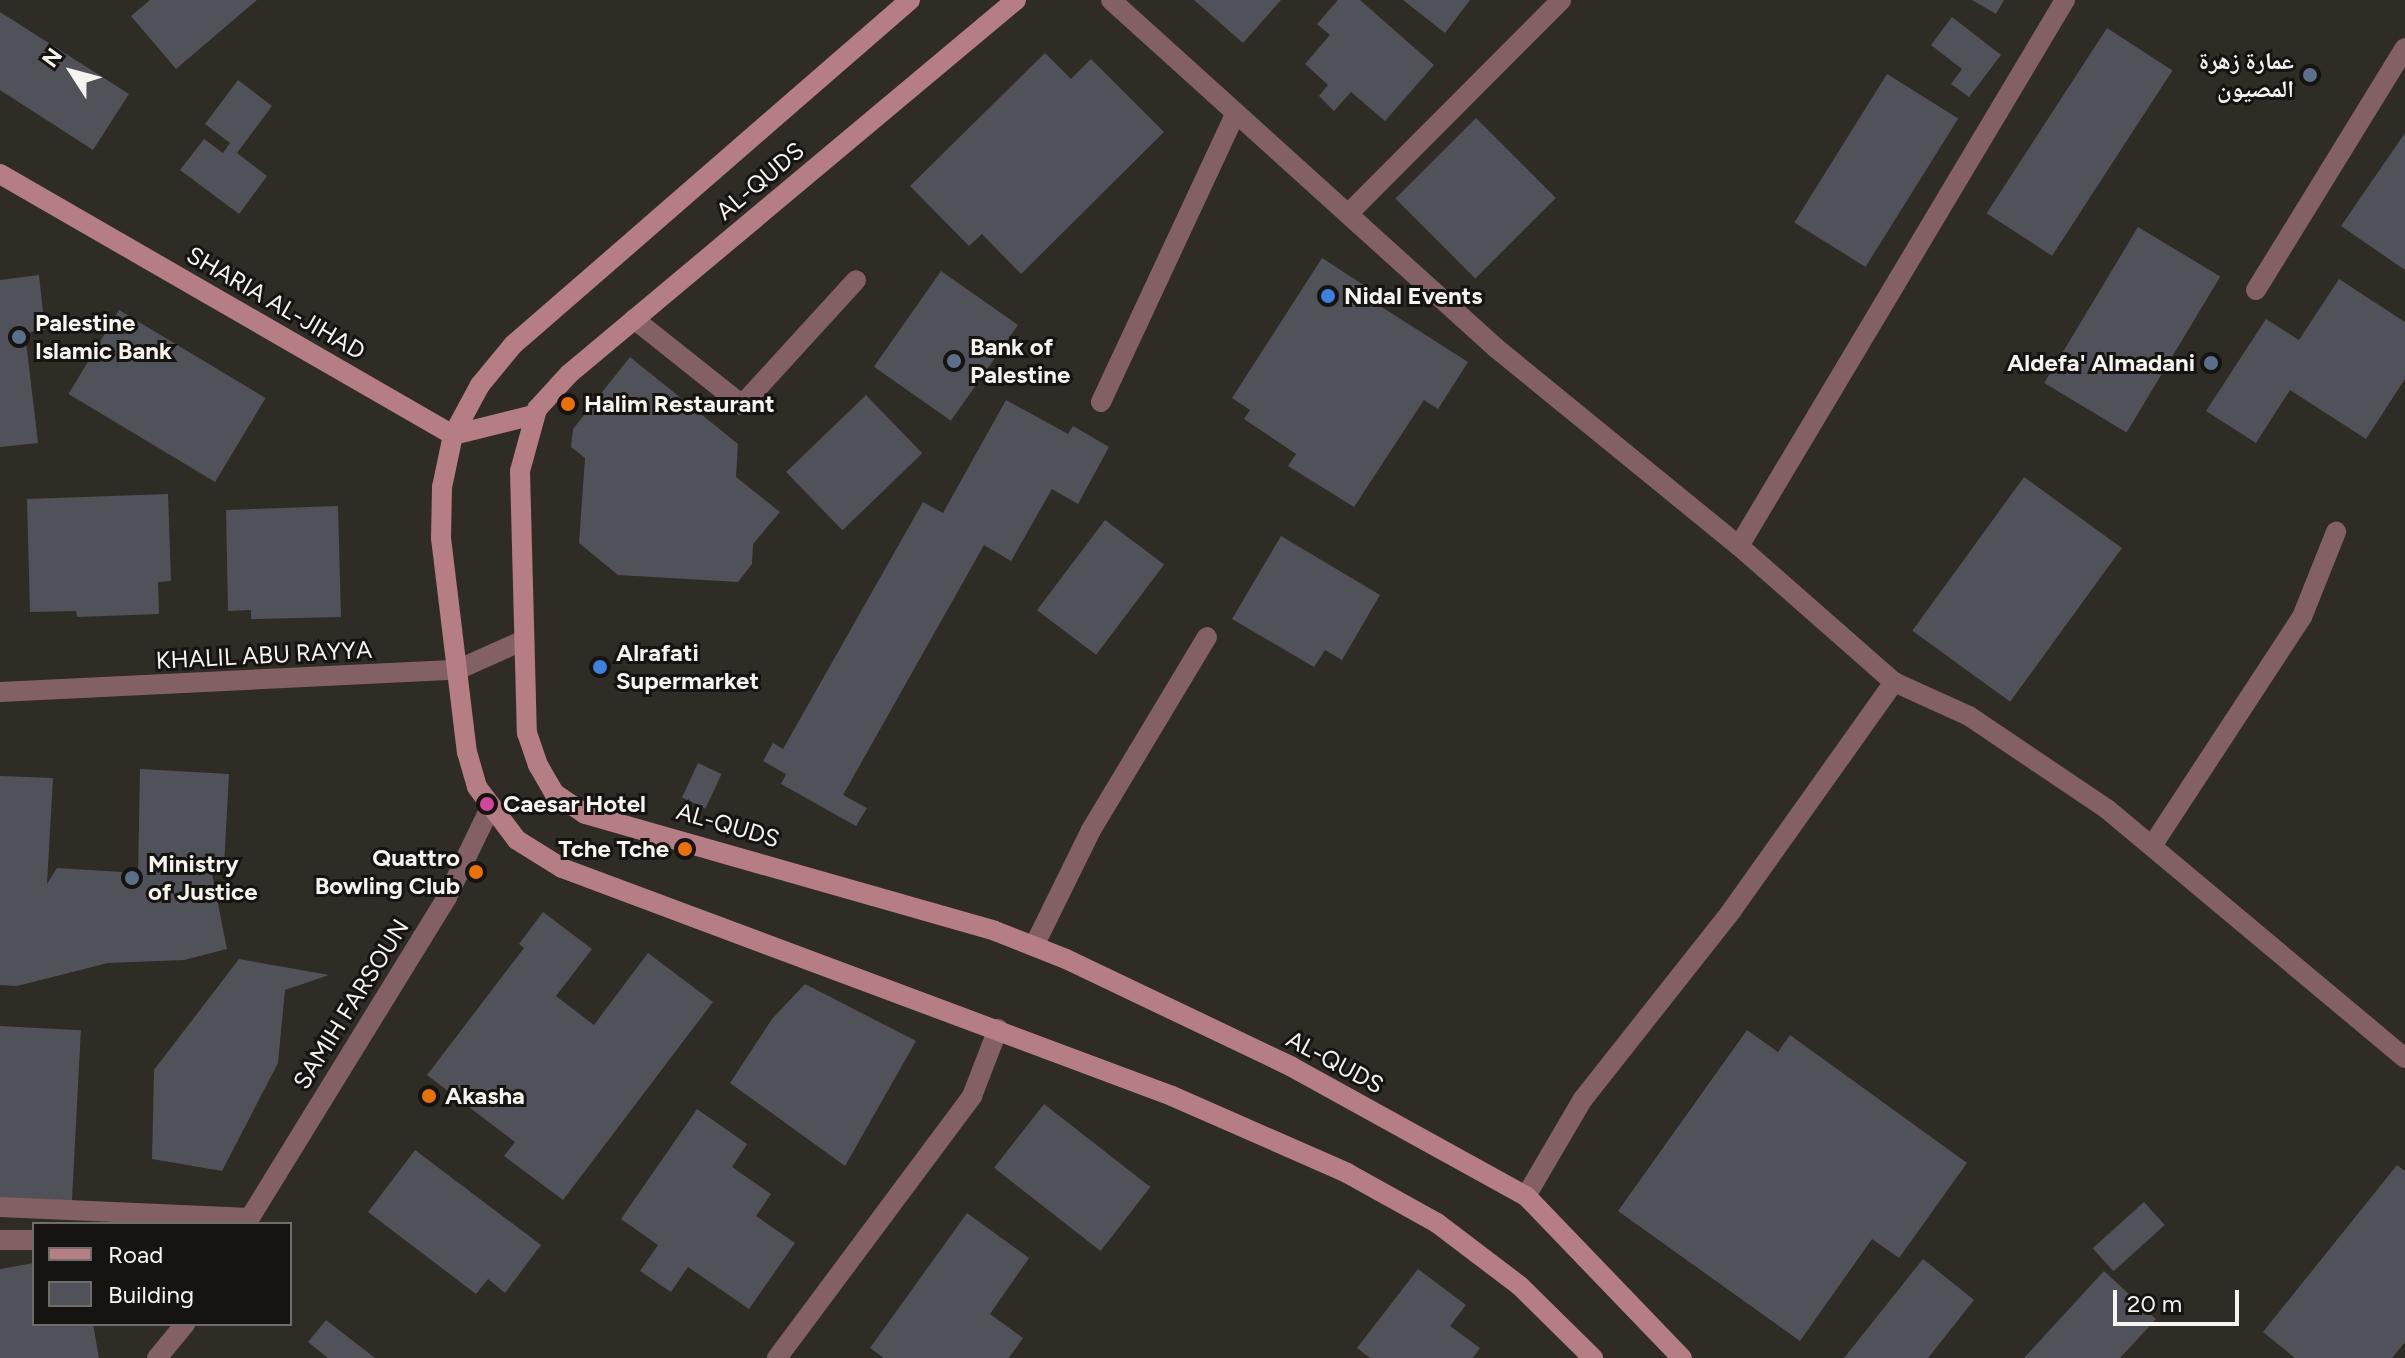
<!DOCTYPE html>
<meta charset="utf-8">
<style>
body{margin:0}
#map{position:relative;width:2405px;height:1358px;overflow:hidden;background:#2f2b25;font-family:Figtree,"Noto Naskh Arabic",sans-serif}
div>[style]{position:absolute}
.building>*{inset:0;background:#515259;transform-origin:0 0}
.lane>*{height:20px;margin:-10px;padding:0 10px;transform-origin:10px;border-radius:10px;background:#836064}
.street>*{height:20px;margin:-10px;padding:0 10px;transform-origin:10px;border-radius:10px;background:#836064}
.secondary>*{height:20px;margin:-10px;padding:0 10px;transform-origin:10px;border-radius:10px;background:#b57d84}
.dots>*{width:22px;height:22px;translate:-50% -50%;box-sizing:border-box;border:4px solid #161411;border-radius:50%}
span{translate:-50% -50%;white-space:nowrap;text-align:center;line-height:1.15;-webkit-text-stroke:6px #161411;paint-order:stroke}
.poi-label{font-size:24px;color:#f7f4f0;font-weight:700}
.right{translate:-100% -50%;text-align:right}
.left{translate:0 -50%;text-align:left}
.street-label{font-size:24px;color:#f7f4f0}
.legend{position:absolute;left:32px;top:1222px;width:260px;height:104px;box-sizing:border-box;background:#161411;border:2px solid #706e6a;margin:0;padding:10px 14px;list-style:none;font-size:24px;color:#f7f4f0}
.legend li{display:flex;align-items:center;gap:16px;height:40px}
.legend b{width:40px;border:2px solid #706e6a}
.north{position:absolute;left:32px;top:32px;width:80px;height:80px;-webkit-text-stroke:6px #161411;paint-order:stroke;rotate:306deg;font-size:22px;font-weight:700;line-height:32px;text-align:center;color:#f7f4f0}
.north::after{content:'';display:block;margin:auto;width:28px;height:36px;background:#f7f4f0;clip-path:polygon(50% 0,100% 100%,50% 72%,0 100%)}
.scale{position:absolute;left:2113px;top:1290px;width:126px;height:36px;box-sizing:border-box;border:4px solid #f7f4f0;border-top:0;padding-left:10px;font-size:24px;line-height:28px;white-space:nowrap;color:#f7f4f0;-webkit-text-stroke:6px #161411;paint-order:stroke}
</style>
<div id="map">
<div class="building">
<i style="clip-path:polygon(150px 0,257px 0,176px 69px,131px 16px)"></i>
<i style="clip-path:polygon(1194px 0,1281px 0,1243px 43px)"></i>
<i style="clip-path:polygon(1338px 0,1360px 0,1434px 65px,1385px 121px,1351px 92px,1334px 111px,1319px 96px,1328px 85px,1305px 64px,1330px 35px,1317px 24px)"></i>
<i style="clip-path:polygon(1403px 0,1470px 0,1445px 33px)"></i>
<i style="clip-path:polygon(1972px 0,2004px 0,1996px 14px)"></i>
<i style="clip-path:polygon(0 12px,129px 94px,93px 150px,0 90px)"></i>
<i style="clip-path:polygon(1952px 17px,2001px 55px,1969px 97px,1951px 84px,1962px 69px,1931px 45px)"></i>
<i style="left:2107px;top:28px;width:78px;height:221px;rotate:33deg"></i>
<i style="clip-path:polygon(1045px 53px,1071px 79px,1091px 59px,1164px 132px,1021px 274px,982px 234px,969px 246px,910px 186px)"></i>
<i style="left:1887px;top:74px;width:84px;height:175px;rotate:32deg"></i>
<i style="clip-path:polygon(238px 80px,272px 106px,237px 153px,267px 176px,239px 214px,180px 170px,204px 139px,223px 153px,230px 143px,205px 124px)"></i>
<i style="left:1476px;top:118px;width:113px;height:114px;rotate:45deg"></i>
<i style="clip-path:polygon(2405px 133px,2405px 270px,2341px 226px)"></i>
<i style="left:2138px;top:227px;width:96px;height:182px;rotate:31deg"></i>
<i style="clip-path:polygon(1322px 258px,1382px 297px,1377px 304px,1468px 362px,1438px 409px,1424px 400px,1354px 507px,1288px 466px,1296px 454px,1244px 419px,1250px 410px,1232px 398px)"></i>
<i style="left:941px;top:271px;width:94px;height:117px;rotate:35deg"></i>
<i style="clip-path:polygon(39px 275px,45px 330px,25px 333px,38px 443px,0 447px,0 280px)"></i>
<i style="clip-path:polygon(2339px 279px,2405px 322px,2405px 379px,2366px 439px,2290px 390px,2256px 443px,2206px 411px,2266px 319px,2299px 340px)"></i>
<i style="left:119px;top:310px;width:171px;height:98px;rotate:31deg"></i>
<i style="clip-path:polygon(630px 357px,738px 444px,736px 477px,780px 512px,753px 544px,752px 564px,738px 582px,618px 575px,579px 543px,585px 458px,571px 447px,573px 429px)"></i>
<i style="left:866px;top:395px;width:81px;height:111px;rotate:46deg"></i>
<i style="clip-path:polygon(1006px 400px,1068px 434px,1073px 426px,1109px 447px,1078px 504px,1052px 489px,1011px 561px,984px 545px,843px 795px,867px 808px,856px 826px,781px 784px,786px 774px,763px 761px,773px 743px,783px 749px,923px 502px,943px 513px)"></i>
<i style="left:2024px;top:477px;width:121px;height:190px;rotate:36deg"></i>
<i style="clip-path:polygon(168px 494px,171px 581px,158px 582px,159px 614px,77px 617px,76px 611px,30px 612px,27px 499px)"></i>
<i style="clip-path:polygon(338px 506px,341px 617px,251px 619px,251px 610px,228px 611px,226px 510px)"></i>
<i style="left:1105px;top:520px;width:74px;height:113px;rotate:37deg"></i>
<i style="clip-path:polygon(1281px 536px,1380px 595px,1342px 660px,1325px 650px,1314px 667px,1232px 619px)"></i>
<i style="left:698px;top:763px;width:26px;height:38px;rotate:25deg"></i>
<i style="clip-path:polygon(140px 769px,229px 774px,224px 866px,211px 869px,227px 949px,184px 960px,108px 963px,17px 986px,0 985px,0 776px,53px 778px,47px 884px,57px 868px,138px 873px)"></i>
<i style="clip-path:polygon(543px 912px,592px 949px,556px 996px,594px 1025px,648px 953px,713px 1002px,563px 1200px,504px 1156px,515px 1142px,427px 1075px,524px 948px,519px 944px)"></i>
<i style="clip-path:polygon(239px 959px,329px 975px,285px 990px,278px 1063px,222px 1171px,152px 1159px,154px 1070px)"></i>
<i style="clip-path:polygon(805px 984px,916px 1041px,845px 1166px,730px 1083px,772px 1019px)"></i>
<i style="left:0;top:1026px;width:81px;height:176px;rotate:3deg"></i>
<i style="clip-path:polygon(1747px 1030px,1778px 1052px,1790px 1035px,1967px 1163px,1899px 1258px,1872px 1239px,1800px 1341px,1618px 1211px)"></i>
<i style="left:1044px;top:1104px;width:135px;height:81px;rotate:38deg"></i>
<i style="clip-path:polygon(697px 1109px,747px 1144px,732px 1167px,771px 1194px,756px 1216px,795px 1243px,749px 1309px,688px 1267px,671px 1292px,640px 1271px,658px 1245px,621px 1219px)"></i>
<i style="clip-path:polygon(415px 1150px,541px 1245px,505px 1293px,488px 1279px,476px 1294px,368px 1212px)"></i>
<i style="clip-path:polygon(2397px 1165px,2405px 1171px,2405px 1342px,2392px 1358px,2295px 1358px,2263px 1332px)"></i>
<i style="left:2144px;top:1202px;width:31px;height:69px;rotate:48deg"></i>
<i style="clip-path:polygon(967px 1213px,1029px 1258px,990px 1314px,1023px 1338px,1009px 1358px,884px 1358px,870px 1348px)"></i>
<i style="clip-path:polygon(1923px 1259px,1974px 1300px,1928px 1358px,1844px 1358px)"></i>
<i style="clip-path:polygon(34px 1263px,34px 1324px,93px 1324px,99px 1358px,0 1358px,0 1269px)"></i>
<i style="clip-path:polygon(1418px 1269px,1466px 1305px,1450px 1326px,1480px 1348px,1473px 1358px,1370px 1358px,1357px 1348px)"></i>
<i style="clip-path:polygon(2104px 1271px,2156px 1319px,2120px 1358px,2024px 1358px)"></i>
<i style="clip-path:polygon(326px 1320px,375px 1358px,328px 1358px,308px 1342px)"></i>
</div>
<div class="lane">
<i style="left:634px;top:319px;width:138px;rotate:38.5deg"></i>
<i style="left:742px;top:405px;width:169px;rotate:-47.6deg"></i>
<i style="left:1101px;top:402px;width:319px;rotate:-65deg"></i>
<i style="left:2152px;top:846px;width:274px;rotate:-56.8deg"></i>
<i style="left:2302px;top:617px;width:92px;rotate:-68.2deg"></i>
<i style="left:1034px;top:946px;width:129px;rotate:-63.8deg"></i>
<i style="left:1091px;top:830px;width:225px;rotate:-59deg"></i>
<i style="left:0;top:1207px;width:250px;rotate:2.5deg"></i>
<i style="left:0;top:1240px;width:34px"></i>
</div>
<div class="street">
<i style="left:1111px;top:0;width:519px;rotate:42.11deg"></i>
<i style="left:1496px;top:348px;width:313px;rotate:39.2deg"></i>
<i style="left:1739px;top:546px;width:206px;rotate:41.3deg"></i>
<i style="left:1894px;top:682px;width:82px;rotate:24.4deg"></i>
<i style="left:1969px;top:716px;width:166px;rotate:34deg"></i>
<i style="left:2107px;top:809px;width:388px;rotate:39.9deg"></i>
<i style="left:1348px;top:214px;width:302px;rotate:-45.1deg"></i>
<i style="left:2256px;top:290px;width:284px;rotate:-58.4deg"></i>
<i style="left:1739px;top:546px;width:636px;rotate:-59.16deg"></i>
<i style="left:0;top:692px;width:458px;rotate:-2.8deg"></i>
<i style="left:457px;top:670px;width:73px;rotate:-24.1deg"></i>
<i style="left:1526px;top:1196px;width:113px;rotate:-59.6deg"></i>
<i style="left:1583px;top:1099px;width:241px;rotate:-51.7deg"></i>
<i style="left:1732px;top:910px;width:280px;rotate:-54.6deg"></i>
<i style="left:246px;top:1224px;width:384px;rotate:-58.4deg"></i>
<i style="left:447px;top:897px;width:101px;rotate:-64.2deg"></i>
<i style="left:157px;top:1358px;width:44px;rotate:-50.5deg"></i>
<i style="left:777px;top:1358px;width:327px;rotate:-53.3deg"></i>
<i style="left:972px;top:1096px;width:72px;rotate:-68.8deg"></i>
</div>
<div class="secondary">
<i style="left:910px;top:0;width:526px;rotate:139.01deg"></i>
<i style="left:513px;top:345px;width:52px;rotate:129.5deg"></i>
<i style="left:480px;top:385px;width:57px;rotate:118.4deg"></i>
<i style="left:453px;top:435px;width:53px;rotate:101.9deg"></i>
<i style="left:442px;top:487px;width:51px;rotate:91.1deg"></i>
<i style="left:441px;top:538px;width:216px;rotate:83.1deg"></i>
<i style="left:467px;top:752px;width:36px;rotate:74deg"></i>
<i style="left:477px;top:787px;width:66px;rotate:53deg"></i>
<i style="left:517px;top:840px;width:53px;rotate:31.9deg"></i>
<i style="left:562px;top:868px;width:651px;rotate:20.49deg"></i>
<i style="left:1172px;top:1096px;width:191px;rotate:23.7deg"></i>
<i style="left:1347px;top:1173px;width:103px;rotate:29.1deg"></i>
<i style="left:1437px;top:1223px;width:104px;rotate:37.2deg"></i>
<i style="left:1520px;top:1286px;width:103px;rotate:44.6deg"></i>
<i style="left:1016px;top:0;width:583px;rotate:140.08deg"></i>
<i style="left:569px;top:374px;width:47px;rotate:132.4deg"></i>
<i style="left:537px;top:409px;width:64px;rotate:105.3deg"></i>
<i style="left:520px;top:471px;width:262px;rotate:88.5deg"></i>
<i style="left:527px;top:733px;width:34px;rotate:71deg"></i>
<i style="left:538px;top:765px;width:32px;rotate:60deg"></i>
<i style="left:554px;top:793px;width:37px;rotate:34deg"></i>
<i style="left:585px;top:814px;width:426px;rotate:15.9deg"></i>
<i style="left:995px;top:931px;width:76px;rotate:21.5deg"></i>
<i style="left:1066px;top:959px;width:250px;rotate:25.5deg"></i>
<i style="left:1292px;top:1067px;width:267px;rotate:28.9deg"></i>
<i style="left:1526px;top:1196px;width:225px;rotate:46.1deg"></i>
<i style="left:0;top:174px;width:523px;rotate:29.95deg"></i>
<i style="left:453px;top:435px;width:83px;rotate:-13.9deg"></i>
</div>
<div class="dots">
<i style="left:2310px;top:75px;background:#5c6f8a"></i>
<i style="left:1328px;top:296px;background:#3f7fe0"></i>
<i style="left:19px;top:337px;background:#5c6f8a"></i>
<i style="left:954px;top:361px;background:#5c6f8a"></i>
<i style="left:2211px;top:363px;background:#5c6f8a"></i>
<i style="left:568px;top:404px;background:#e8710a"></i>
<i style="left:600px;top:667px;background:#3f7fe0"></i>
<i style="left:487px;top:804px;background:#d1479c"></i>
<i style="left:685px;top:849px;background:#e8710a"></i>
<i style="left:476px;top:872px;background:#e8710a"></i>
<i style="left:132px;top:878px;background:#5c6f8a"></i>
<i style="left:429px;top:1096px;background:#e8710a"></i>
</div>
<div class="poi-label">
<span class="right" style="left:2294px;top:75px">عمارة زهرة<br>المصيون</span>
<span class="left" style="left:1344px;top:296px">Nidal Events</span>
<span class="left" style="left:35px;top:337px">Palestine<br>Islamic Bank</span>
<span class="left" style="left:970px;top:361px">Bank of<br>Palestine</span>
<span class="right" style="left:2195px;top:363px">Aldefa' Almadani</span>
<span class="left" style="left:584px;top:404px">Halim Restaurant</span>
<span class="left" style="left:616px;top:667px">Alrafati<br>Supermarket</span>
<span class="left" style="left:503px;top:804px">Caesar Hotel</span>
<span class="right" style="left:669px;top:849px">Tche Tche</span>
<span class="right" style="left:460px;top:872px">Quattro<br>Bowling Club</span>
<span class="left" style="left:148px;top:878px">Ministry<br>of Justice</span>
<span class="left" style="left:445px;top:1096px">Akasha</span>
</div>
<div class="street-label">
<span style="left:760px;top:181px;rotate:-40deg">AL-QUDS</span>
<span style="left:276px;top:303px;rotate:30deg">SHARIA AL-JIHAD</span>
<span style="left:264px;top:655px;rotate:-3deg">KHALIL ABU RAYYA</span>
<span style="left:728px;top:825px;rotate:16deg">AL-QUDS</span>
<span style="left:351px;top:1004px;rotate:-58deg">SAMIH FARSOUN</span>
<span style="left:1335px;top:1062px;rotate:28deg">AL-QUDS</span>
</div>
<ul class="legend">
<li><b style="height:10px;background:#b57d84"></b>Road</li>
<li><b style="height:22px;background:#515259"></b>Building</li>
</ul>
<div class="north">N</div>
<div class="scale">20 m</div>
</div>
